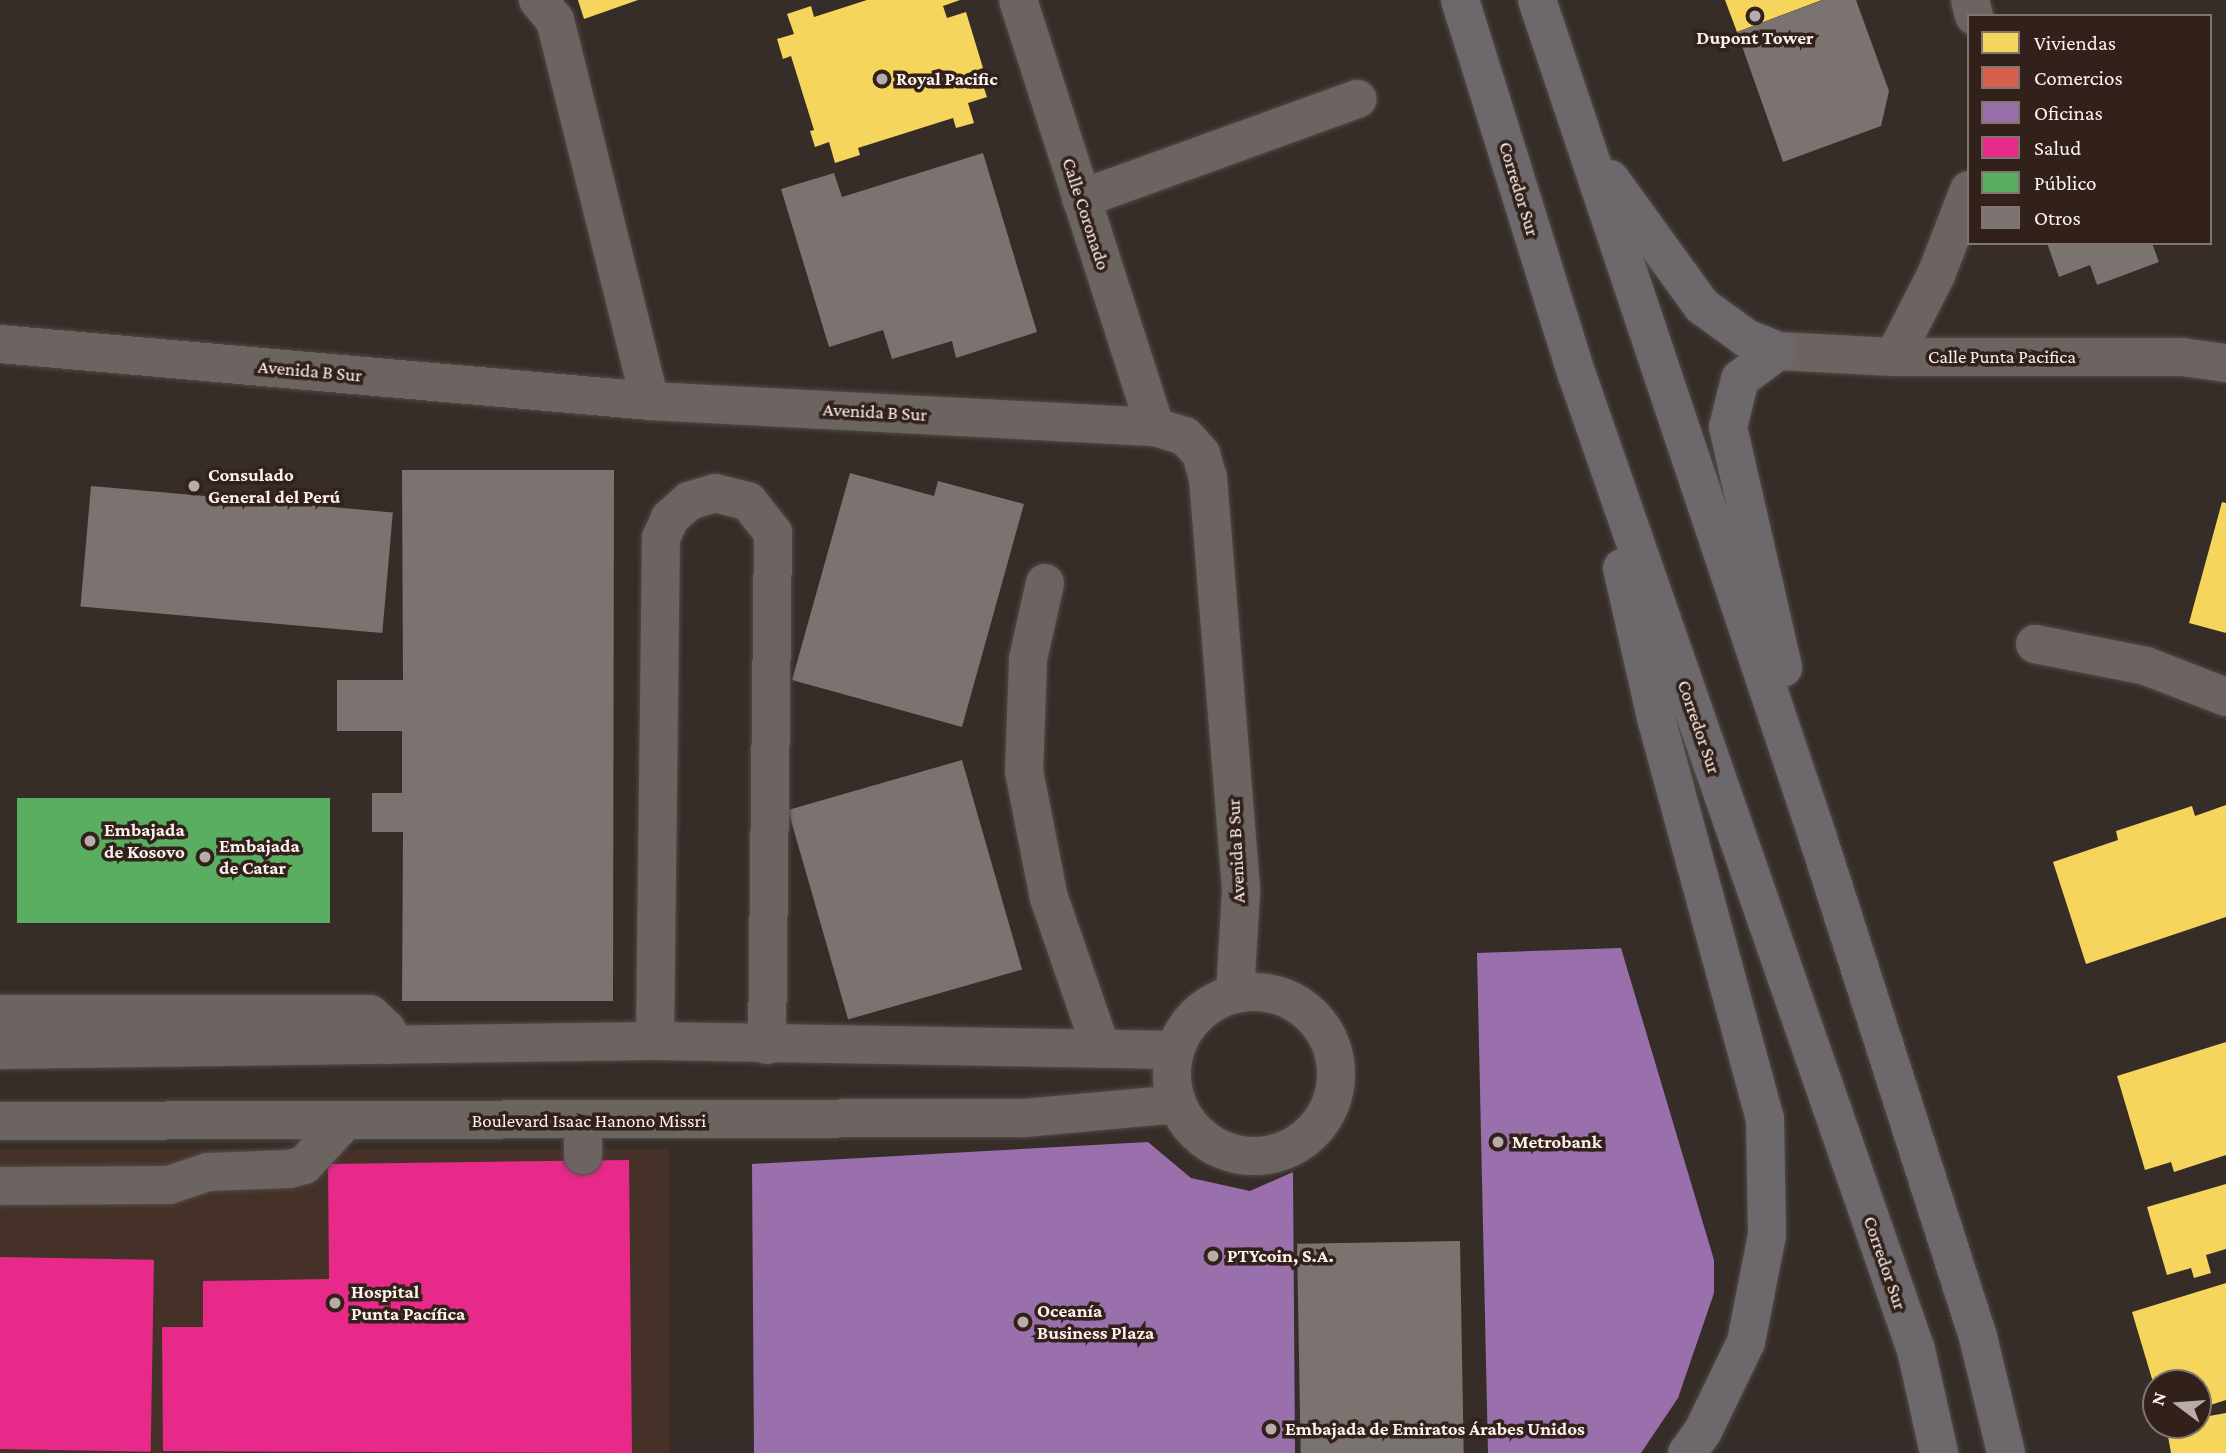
<!DOCTYPE html>
<meta charset="utf-8">
<style>
body{margin:0}
#map{position:relative;width:2226px;height:1453px;overflow:hidden;background:#362d29;font-family:"Crimson Pro",serif}
div>[style]{position:absolute}
.built>*{inset:0;background:#463128;transform-origin:0 0}
.homes>*{inset:0;background:#f6d55c}
.shops>*{inset:0;background:#d6604d}
.offices>*{inset:0;background:#9970ab}
.health>*{inset:0;background:#e7298a;transform-origin:0 0}
.public>*{inset:0;background:#5aae61;transform-origin:0 0}
.building>*{inset:0;background:#7b736f;transform-origin:0 0}
.roads{filter:drop-shadow(0 0 2px #524a46) drop-shadow(0 0 2px #524a46)}
.minor>*{height:38px;margin:-19px;padding:0 19px;transform-origin:19px;border-radius:19px;background:#6c6461}
.minor>.ring{margin:-19px;padding:0;box-sizing:content-box;background:none;border:38px solid #6c6461;border-radius:50%}
.highway>*{height:38px;margin:-19px;padding:0 19px;transform-origin:19px;border-radius:19px;background:#6d686c}
.dots>*{width:19px;height:19px;translate:-50% -50%;box-sizing:border-box;border:4px solid #31211a;border-radius:50%}
span{translate:-50% -50%;white-space:nowrap;text-align:center;line-height:1.15;-webkit-text-stroke:7px #31211a;paint-order:stroke}
.poi-label{font-size:19px;color:#fcf1ec;font-weight:700}
.left{translate:0 -50%;text-align:left}
.street-label{font-size:19px;color:#fcf1ec}
.legend{position:absolute;left:1967px;top:14px;width:245px;height:231px;box-sizing:border-box;background:#31211a;border:2px solid #82746e;margin:0;padding:9px 12px;list-style:none;font-size:21px;color:#fcf1ec}
.legend li{display:flex;align-items:center;gap:14px;height:35px}
.legend b{width:35px;border:2px solid #82746e}
.north{position:absolute;left:2142px;top:1369px;width:70px;height:70px;box-sizing:border-box;background:#31211a;border:2px solid #82746e;border-radius:50%;rotate:286deg;font-size:19px;font-weight:700;line-height:28px;text-align:center;color:#fcf1ec}
.north::after{content:'';display:block;margin:auto;width:24px;height:32px;background:#b7aca8;clip-path:polygon(50% 0,100% 100%,50% 72%,0 100%)}
</style>
<div id="map">
<div class="built">
<i style="left:670px;top:1149px;width:304px;height:670px;rotate:90deg"></i>
</div>
<div class="homes">
<i style="clip-path:polygon(578px 0,638px 0,584px 19px)"></i>
<i style="clip-path:polygon(867px 0,960px 0,943px 6px,947px 18px,966px 12px,983px 68px,965px 74px,970px 89px,983px 85px,987px 97px,968px 103px,974px 123px,956px 128px,953px 118px,858px 148px,860px 155px,835px 163px,829px 142px,815px 147px,810px 131px,814px 130px,791px 56px,783px 59px,777px 39px,794px 34px,787px 14px,811px 6px,814px 17px)"></i>
<i style="clip-path:polygon(1725px 0,1822px 0,1737px 32px)"></i>
<i style="clip-path:polygon(2222px 502px,2226px 503px,2226px 633px,2189px 623px)"></i>
<i style="clip-path:polygon(2226px 805px,2226px 917px,2086px 964px,2053px 862px,2118px 840px,2116px 831px,2192px 806px,2195px 816px)"></i>
<i style="clip-path:polygon(2226px 1042px,2226px 1155px,2174px 1172px,2171px 1162px,2145px 1170px,2117px 1076px)"></i>
<i style="clip-path:polygon(2226px 1184px,2226px 1249px,2206px 1255px,2211px 1273px,2194px 1278px,2191px 1268px,2167px 1275px,2147px 1207px)"></i>
<i style="clip-path:polygon(2226px 1283px,2226px 1400px,2198px 1409px,2198px 1383px,2156px 1383px,2155px 1389px,2132px 1312px)"></i>
<i style="clip-path:polygon(2226px 1413px,2226px 1453px,2171px 1453px,2166px 1425px,2198px 1425px,2198px 1418px)"></i>
</div>
<div class="shops">
<i style="clip-path:polygon(1603px 991px,1603px 1017px,1631px 1017px,1632px 1326px,1514px 1327px,1516px 1184px,1484px 1184px,1483px 1127px,1507px 1127px,1507px 1003px,1541px 1003px,1541px 992px)"></i>
</div>
<div class="offices">
<i style="clip-path:polygon(1621px 948px,1714px 1260px,1714px 1293px,1678px 1398px,1641px 1453px,1488px 1453px,1477px 953px)"></i>
<i style="clip-path:polygon(1148px 1142px,1191px 1178px,1250px 1191px,1293px 1172px,1295px 1453px,754px 1453px,752px 1164px)"></i>
</div>
<div class="health">
<i style="clip-path:polygon(629px 1160px,632px 1453px,163px 1451px,162px 1327px,203px 1327px,203px 1281px,329px 1279px,328px 1164px)"></i>
<i style="left:0;top:1257px;width:154px;height:192px;rotate:1deg"></i>
</div>
<div class="public">
<i style="left:17px;top:798px;width:313px;height:125px"></i>
</div>
<div class="building">
<i style="clip-path:polygon(1823px 0,1856px 0,1889px 91px,1881px 126px,1783px 162px,1737px 32px)"></i>
<i style="clip-path:polygon(983px 153px,1037px 332px,956px 358px,952px 341px,892px 359px,883px 330px,829px 347px,781px 189px,834px 173px,842px 197px)"></i>
<i style="clip-path:polygon(2047px 243px,2152px 243px,2159px 262px,2097px 285px,2090px 265px,2059px 277px)"></i>
<i style="clip-path:polygon(402px 470px,614px 470px,613px 1001px,402px 1001px,403px 832px,372px 832px,372px 793px,402px 793px,402px 731px,337px 731px,337px 680px,403px 680px)"></i>
<i style="clip-path:polygon(850px 473px,934px 496px,938px 481px,1024px 504px,962px 727px,792px 680px)"></i>
<i style="left:91px;top:486px;width:303px;height:121px;rotate:5deg"></i>
<i style="left:962px;top:760px;width:218px;height:181px;rotate:74deg"></i>
<i style="left:1460px;top:1241px;width:212px;height:163px;rotate:89deg"></i>
</div>
<div class="roads">
<div class="minor">
<i style="left:538px;top:0;width:26px;rotate:50deg"></i>
<i style="left:555px;top:20px;width:393px;rotate:76deg"></i>
<i style="left:1018px;top:0;width:448px;rotate:72.2deg"></i>
<i style="left:1970px;top:0;width:16px;rotate:76deg"></i>
<i style="left:1081px;top:199px;width:294px;rotate:-19.9deg"></i>
<i style="left:0;top:344px;width:652px;rotate:5.01deg"></i>
<i style="left:650px;top:401px;width:506px;rotate:2.95deg"></i>
<i style="left:1155px;top:427px;width:31px;rotate:17deg"></i>
<i style="left:1185px;top:436px;width:24px;rotate:48deg"></i>
<i style="left:1201px;top:454px;width:25px;rotate:74deg"></i>
<i style="left:1208px;top:478px;width:415px;rotate:85.4deg"></i>
<i style="left:1241px;top:892px;width:102px;rotate:93.4deg"></i>
<i style="left:1778px;top:351px;width:116px;rotate:3deg"></i>
<i style="left:1894px;top:357px;width:288px"></i>
<i style="left:2182px;top:357px;width:44px;rotate:7.8deg"></i>
<i style="left:1894px;top:357px;width:92px;rotate:-62.9deg"></i>
<i style="left:1936px;top:275px;width:91px;rotate:-68.8deg"></i>
<i style="left:1045px;top:583px;width:78px;rotate:102.6deg"></i>
<i style="left:1028px;top:659px;width:112px;rotate:92deg"></i>
<i style="left:1024px;top:771px;width:129px;rotate:78.9deg"></i>
<i style="left:1049px;top:898px;width:159px;rotate:70.9deg"></i>
<i style="left:2035px;top:644px;width:113px;rotate:11.2deg"></i>
<i style="left:2146px;top:666px;width:86px;rotate:21.2deg"></i>
<i class="ring" style="left:1172px;top:992px;width:126px;height:126px"></i>
<i style="left:0;top:1014px;width:370px"></i>
<i style="left:370px;top:1014px;width:23px;rotate:43deg"></i>
<i style="left:387px;top:1030px;width:15px;rotate:86deg"></i>
<i style="left:655px;top:1041px;width:503px;rotate:-89.32deg"></i>
<i style="left:661px;top:538px;width:22px;rotate:-66deg"></i>
<i style="left:670px;top:518px;width:25px;rotate:-42deg"></i>
<i style="left:689px;top:501px;width:27px;rotate:-17deg"></i>
<i style="left:715px;top:493px;width:34px;rotate:14deg"></i>
<i style="left:748px;top:501px;width:41px;rotate:52deg"></i>
<i style="left:773px;top:533px;width:512px;rotate:90.67deg"></i>
<i style="left:0;top:1050px;width:655px;rotate:-0.79deg"></i>
<i style="left:655px;top:1041px;width:520px;rotate:0.99deg"></i>
<i style="left:0;top:1121px;width:1024px;rotate:-0.17deg"></i>
<i style="left:1024px;top:1118px;width:154px;rotate:-5.2deg"></i>
<i style="left:583px;top:1155px;width:34px;rotate:-90deg"></i>
<i style="left:0;top:1186px;width:169px;rotate:-0.3deg"></i>
<i style="left:169px;top:1185px;width:41px;rotate:-18.4deg"></i>
<i style="left:208px;top:1172px;width:81px;rotate:-2.1deg"></i>
<i style="left:289px;top:1169px;width:16px;rotate:-15deg"></i>
<i style="left:304px;top:1165px;width:60px;rotate:-47deg"></i>
</div>
<div class="highway">
<i style="left:1460px;top:0;width:393px;rotate:72.7deg"></i>
<i style="left:1577px;top:375px;width:1032px;rotate:70.83deg"></i>
<i style="left:1916px;top:1350px;width:106px;rotate:77.4deg"></i>
<i style="left:1537px;top:0;width:884px;rotate:71.46deg"></i>
<i style="left:1818px;top:838px;width:524px;rotate:72.22deg"></i>
<i style="left:1978px;top:1337px;width:119px;rotate:76.4deg"></i>
<i style="left:1610px;top:179px;width:157px;rotate:54.1deg"></i>
<i style="left:1702px;top:306px;width:54px;rotate:36deg"></i>
<i style="left:1746px;top:338px;width:35px;rotate:22deg"></i>
<i style="left:1778px;top:351px;width:47px;rotate:143.6deg"></i>
<i style="left:1740px;top:379px;width:49px;rotate:104deg"></i>
<i style="left:1728px;top:427px;width:247px;rotate:77.1deg"></i>
<i style="left:1622px;top:568px;width:154px;rotate:77.2deg"></i>
<i style="left:1656px;top:718px;width:415px;rotate:74.8deg"></i>
<i style="left:1765px;top:1118px;width:117px;rotate:89deg"></i>
<i style="left:1767px;top:1235px;width:109px;rotate:101.1deg"></i>
<i style="left:1746px;top:1342px;width:99px;rotate:115.8deg"></i>
<i style="left:1703px;top:1431px;width:27px;rotate:126deg"></i>
</div>
</div>
<div class="dots">
<i style="left:1755px;top:16px;background:#b7aca8"></i>
<i style="left:882px;top:79px;background:#b7aca8"></i>
<i style="left:194px;top:486px;background:#b7aca8"></i>
<i style="left:90px;top:841px;background:#b7aca8"></i>
<i style="left:205px;top:857px;background:#b7aca8"></i>
<i style="left:1498px;top:1142px;background:#b7aca8"></i>
<i style="left:1213px;top:1256px;background:#b7aca8"></i>
<i style="left:335px;top:1303px;background:#b7aca8"></i>
<i style="left:1023px;top:1322px;background:#b7aca8"></i>
<i style="left:1271px;top:1429px;background:#b7aca8"></i>
</div>
<div class="poi-label">
<span style="left:1755px;top:38px">Dupont Tower</span>
<span class="left" style="left:896px;top:79px">Royal Pacific</span>
<span class="left" style="left:208px;top:486px">Consulado<br>General del Perú</span>
<span class="left" style="left:104px;top:841px">Embajada<br>de Kosovo</span>
<span class="left" style="left:219px;top:857px">Embajada<br>de Catar</span>
<span class="left" style="left:1512px;top:1142px">Metrobank</span>
<span class="left" style="left:1227px;top:1256px">PTYcoin, S.A.</span>
<span class="left" style="left:351px;top:1303px">Hospital<br>Punta Pacífica</span>
<span class="left" style="left:1037px;top:1322px">Oceanía<br>Business Plaza</span>
<span class="left" style="left:1285px;top:1429px">Embajada de Emiratos Árabes Unidos</span>
</div>
<div class="street-label">
<span style="left:1519px;top:189px;rotate:73deg">Corredor Sur</span>
<span style="left:1086px;top:214px;rotate:72deg">Calle Coronado</span>
<span style="left:2002px;top:357px">Calle Punta Pacifica</span>
<span style="left:310px;top:371px;rotate:5deg">Avenida B Sur</span>
<span style="left:875px;top:412px;rotate:3deg">Avenida B Sur</span>
<span style="left:1699px;top:727px;rotate:71deg">Corredor Sur</span>
<span style="left:1236px;top:851px;rotate:-93deg">Avenida B Sur</span>
<span style="left:589px;top:1121px">Boulevard Isaac Hanono Missri</span>
<span style="left:1885px;top:1263px;rotate:71deg">Corredor Sur</span>
</div>
<ul class="legend">
<li><b style="height:19px;background:#f6d55c"></b>Viviendas</li>
<li><b style="height:19px;background:#d6604d"></b>Comercios</li>
<li><b style="height:19px;background:#9970ab"></b>Oficinas</li>
<li><b style="height:19px;background:#e7298a"></b>Salud</li>
<li><b style="height:19px;background:#5aae61"></b>Público</li>
<li><b style="height:19px;background:#7b736f"></b>Otros</li>
</ul>
<div class="north">N</div>
</div>
